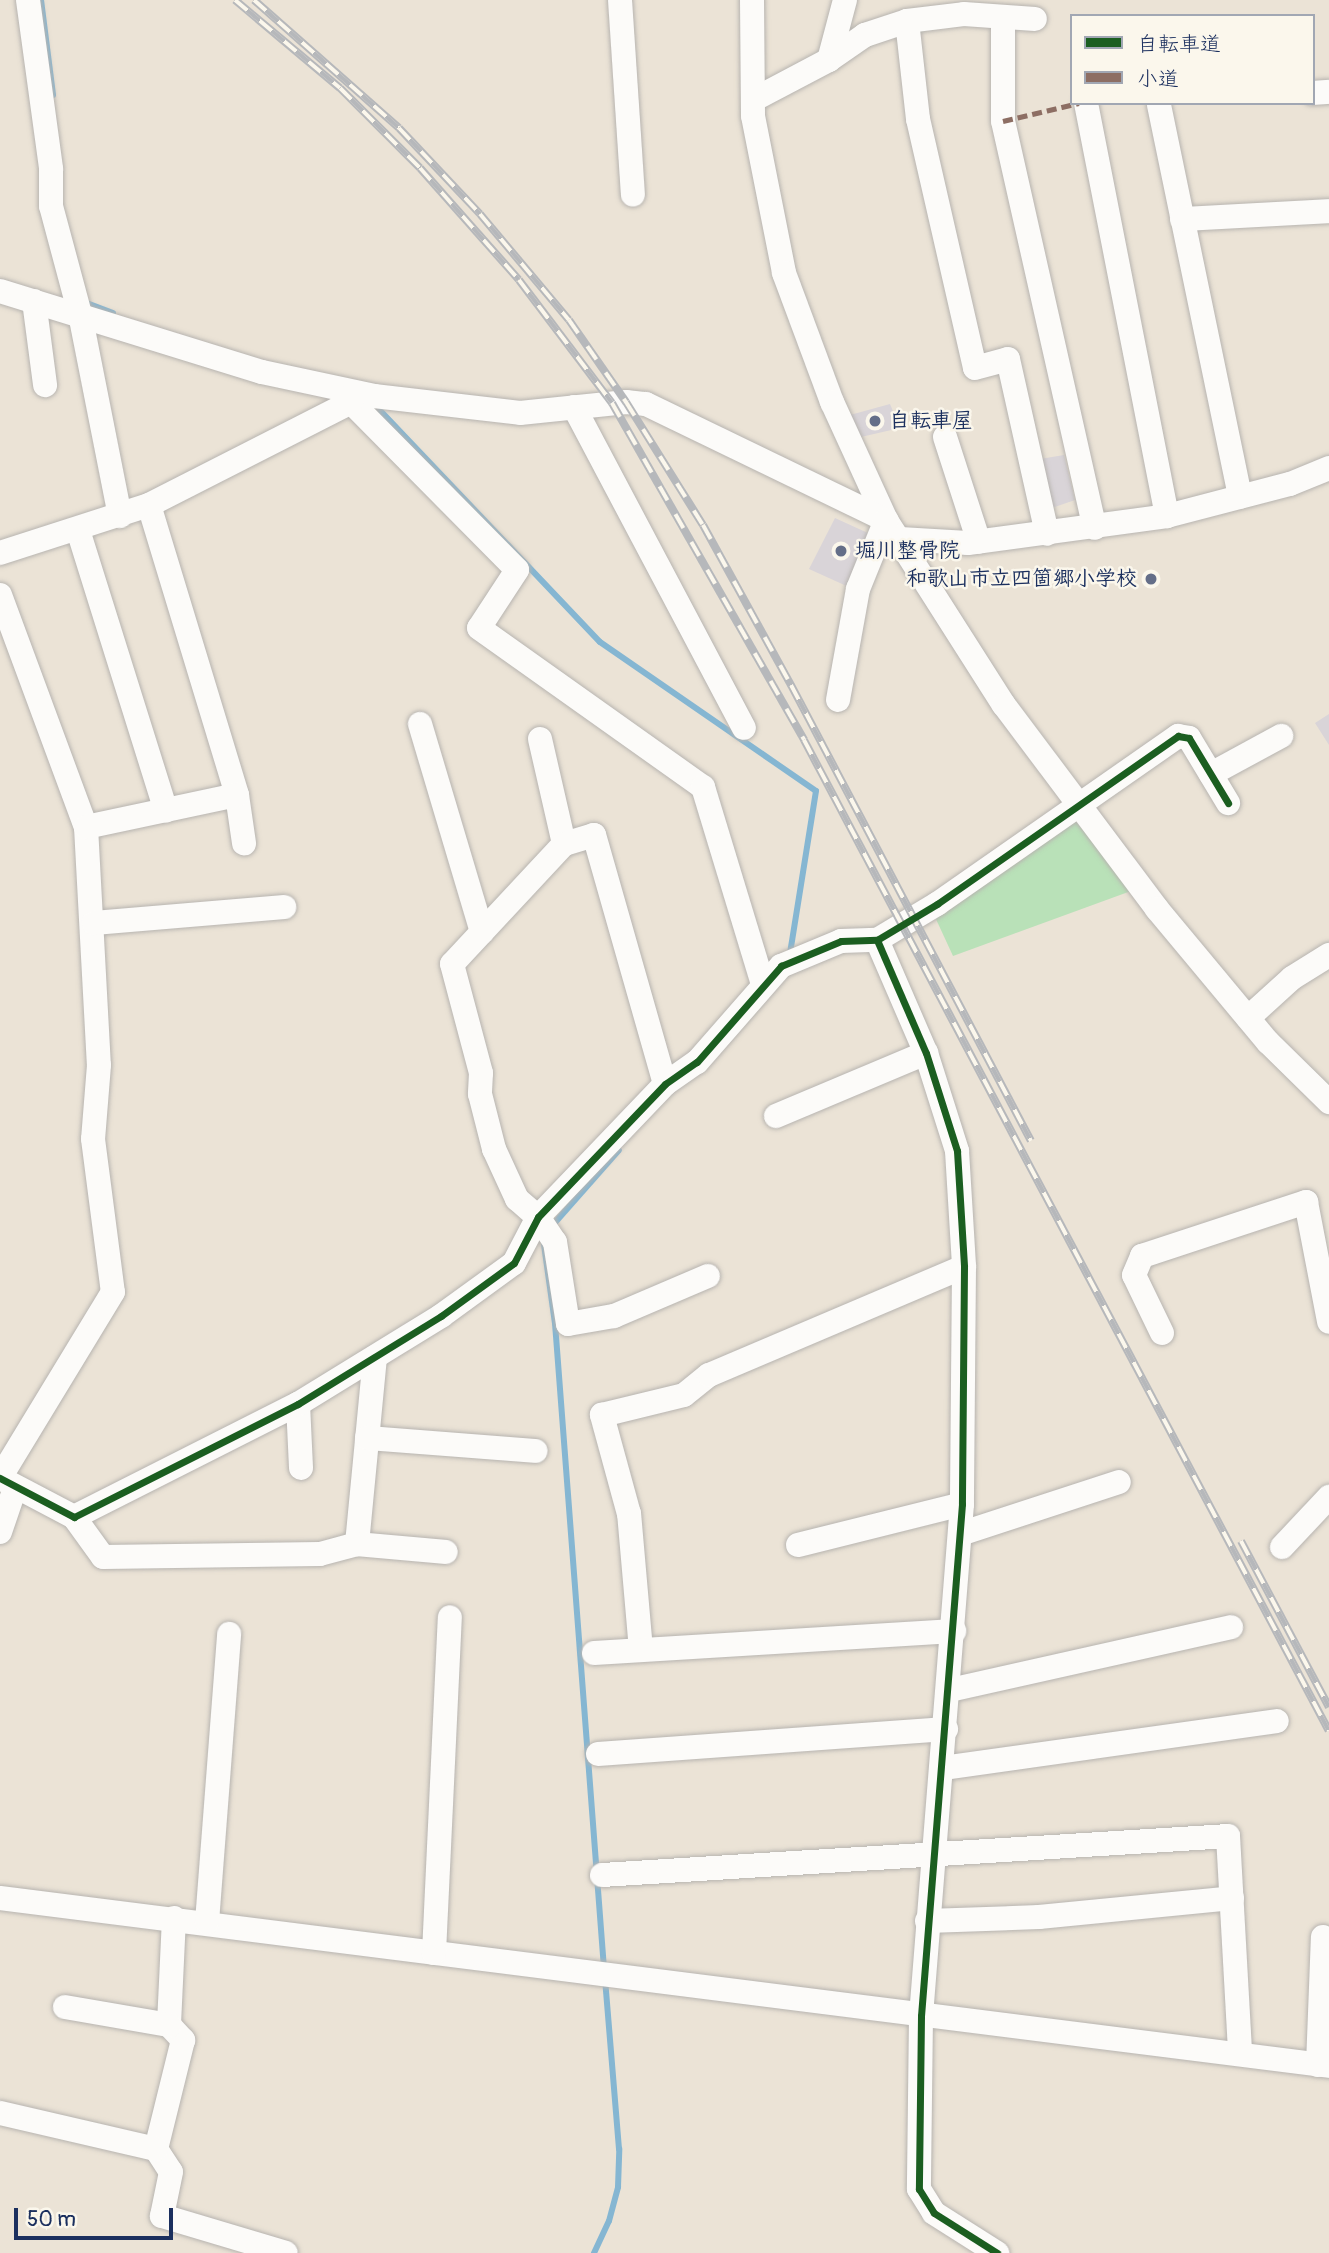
<!DOCTYPE html>
<meta charset="utf-8">
<style>
body{margin:0}
#map{position:relative;width:1329px;height:2253px;overflow:hidden;background:#ebe3d6;font-family:Pangolin,"Klee One",sans-serif}
div>[style]{position:absolute}
.green>*{inset:0;background:#b9e1b8}
.stream>*{height:6px;margin:-3px;padding:0 3px;transform-origin:3px;border-radius:3px;background:#85b6d2}
.building>*{inset:0;background:#d9d4d8}
.roads{filter:drop-shadow(0 0 2px #b7b4b0) drop-shadow(0 0 2px #b7b4b0)}
.minor>*{height:24px;margin:-12px;padding:0 12px;transform-origin:12px;border-radius:12px;background:#fcfbf9}
.rail>*{height:8px;margin-top:-4px;transform-origin:0;background:repeating-linear-gradient(90deg,#fbf7ec 0 16px,#b6b8bb 0 32px);box-sizing:border-box;border-block:2px solid #b6b8bb}
.quiet>*{height:5px;margin-top:-2.5px;transform-origin:0;background:repeating-linear-gradient(90deg,#8d6e63 0 10px,transparent 0 15px)}
.cycleway>*{height:7px;margin:-3.5px;padding:0 3.5px;transform-origin:3.5px;border-radius:3.5px;background:#1b5e20}
.dots>*{width:19px;height:19px;translate:-50% -50%;box-sizing:border-box;border:4px solid #fbf7ec;border-radius:50%}
span{translate:-50% -50%;white-space:nowrap;text-align:center;line-height:1.15;-webkit-text-stroke:5px #fbf7ec;paint-order:stroke}
.poi-label{font-size:21px;color:#1b2f5e;font-weight:700}
.left{translate:0 -50%;text-align:left}
.right{translate:-100% -50%;text-align:right}
.legend{position:absolute;left:1070px;top:14px;width:245px;height:91px;box-sizing:border-box;background:#fbf7ec;border:2px solid #a1a7b3;margin:0;padding:9px 12px;list-style:none;font-size:21px;color:#1b2f5e}
.legend li{display:flex;align-items:center;gap:14px;height:35px}
.legend b{width:35px;border:2px solid #a1a7b3}
.scale{position:absolute;left:14px;top:2208px;width:159px;height:32px;box-sizing:border-box;border:4px solid #1b2f5e;border-top:0;padding-left:9px;font-size:21px;line-height:24px;white-space:nowrap;color:#1b2f5e;-webkit-text-stroke:5px #fbf7ec;paint-order:stroke}
</style>
<div id="map">
<div class="green">
<i style="clip-path:polygon(1074px 819px,1131px 891px,953px 956px,935px 917px)"></i>
</div>
<div class="stream">
<i style="left:41px;top:0;width:96px;rotate:82.8deg"></i>
<i style="left:84px;top:302px;width:31px;rotate:21deg"></i>
<i style="left:374px;top:404px;width:328px;rotate:46.5deg"></i>
<i style="left:600px;top:642px;width:262px;rotate:34.6deg"></i>
<i style="left:816px;top:791px;width:165px;rotate:99.1deg"></i>
<i style="left:552px;top:1226px;width:101px;rotate:-48.6deg"></i>
<i style="left:543px;top:1237px;width:87px;rotate:82.1deg"></i>
<i style="left:555px;top:1323px;width:647px;rotate:85.66deg"></i>
<i style="left:594px;top:2253px;width:35px;rotate:-65deg"></i>
<i style="left:609px;top:2221px;width:35px;rotate:-75deg"></i>
<i style="left:618px;top:2187px;width:38px;rotate:-88deg"></i>
<i style="left:619px;top:2149px;width:172px;rotate:-94.7deg"></i>
</div>
<div class="building">
<i style="clip-path:polygon(890px 404px,900px 428px,861px 437px,850px 415px)"></i>
<i style="clip-path:polygon(1064px 455px,1075px 500px,1049px 509px,1040px 459px)"></i>
<i style="clip-path:polygon(835px 518px,870px 534px,851px 588px,809px 569px)"></i>
<i style="clip-path:polygon(1329px 714px,1329px 745px,1315px 723px)"></i>
</div>
<div class="roads">
<div class="minor">
<i style="left:28px;top:0;width:171px;rotate:82.2deg"></i>
<i style="left:51px;top:169px;width:37px;rotate:90deg"></i>
<i style="left:51px;top:206px;width:112px;rotate:75deg"></i>
<i style="left:80px;top:314px;width:206px;rotate:78.8deg"></i>
<i style="left:620px;top:0;width:195px;rotate:86.2deg"></i>
<i style="left:752px;top:0;width:116px;rotate:89.5deg"></i>
<i style="left:753px;top:116px;width:160px;rotate:78.8deg"></i>
<i style="left:784px;top:273px;width:138px;rotate:69.6deg"></i>
<i style="left:832px;top:402px;width:130px;rotate:65.4deg"></i>
<i style="left:886px;top:520px;width:219px;rotate:57.5deg"></i>
<i style="left:1004px;top:705px;width:255px;rotate:53.1deg"></i>
<i style="left:1157px;top:909px;width:173px;rotate:50.2deg"></i>
<i style="left:1268px;top:1042px;width:86px;rotate:44.5deg"></i>
<i style="left:1003px;top:17px;width:104px;rotate:90deg"></i>
<i style="left:1003px;top:121px;width:417px;rotate:77.3deg"></i>
<i style="left:907px;top:21px;width:99px;rotate:83.6deg"></i>
<i style="left:918px;top:119px;width:255px;rotate:77.1deg"></i>
<i style="left:975px;top:368px;width:34px;rotate:-15deg"></i>
<i style="left:1008px;top:359px;width:179px;rotate:77.4deg"></i>
<i style="left:829px;top:60px;width:62px;rotate:-75.1deg"></i>
<i style="left:1313px;top:93px;width:16px;rotate:-4deg"></i>
<i style="left:753px;top:100px;width:86px;rotate:-27.8deg"></i>
<i style="left:829px;top:60px;width:44px;rotate:-34.8deg"></i>
<i style="left:865px;top:35px;width:44px;rotate:-18.4deg"></i>
<i style="left:907px;top:21px;width:57px;rotate:-7deg"></i>
<i style="left:964px;top:14px;width:71px;rotate:4deg"></i>
<i style="left:1086px;top:103px;width:421px;rotate:78.9deg"></i>
<i style="left:1159px;top:105px;width:400px;rotate:78.3deg"></i>
<i style="left:1182px;top:219px;width:147px;rotate:-3.1deg"></i>
<i style="left:0;top:291px;width:274px;rotate:17.2deg"></i>
<i style="left:262px;top:372px;width:115px;rotate:12.1deg"></i>
<i style="left:374px;top:396px;width:147px;rotate:6.6deg"></i>
<i style="left:520px;top:413px;width:107px;rotate:-5.9deg"></i>
<i style="left:626px;top:402px;width:20px;rotate:6deg"></i>
<i style="left:646px;top:404px;width:267px;rotate:25.8deg"></i>
<i style="left:34px;top:301px;width:85px;rotate:82.5deg"></i>
<i style="left:351px;top:402px;width:236px;rotate:45.3deg"></i>
<i style="left:517px;top:570px;width:69px;rotate:123.2deg"></i>
<i style="left:479px;top:628px;width:275px;rotate:35.4deg"></i>
<i style="left:703px;top:787px;width:206px;rotate:73.1deg"></i>
<i style="left:574px;top:407px;width:363px;rotate:62.1deg"></i>
<i style="left:945px;top:437px;width:110px;rotate:72.1deg"></i>
<i style="left:149px;top:505px;width:303px;rotate:73.1deg"></i>
<i style="left:237px;top:795px;width:49px;rotate:81.7deg"></i>
<i style="left:78px;top:530px;width:294px;rotate:72.6deg"></i>
<i style="left:900px;top:539px;width:68px;rotate:3.4deg"></i>
<i style="left:968px;top:543px;width:201px;rotate:-7.7deg"></i>
<i style="left:1167px;top:516px;width:127px;rotate:-14.6deg"></i>
<i style="left:1290px;top:484px;width:42px;rotate:-22.3deg"></i>
<i style="left:0;top:553px;width:157px;rotate:-17.9deg"></i>
<i style="left:149px;top:505px;width:227px;rotate:-27deg"></i>
<i style="left:351px;top:402px;width:10px;rotate:-73deg"></i>
<i style="left:0;top:595px;width:247px;rotate:69.7deg"></i>
<i style="left:86px;top:827px;width:238px;rotate:86.9deg"></i>
<i style="left:99px;top:1065px;width:74px;rotate:94.6deg"></i>
<i style="left:93px;top:1139px;width:154px;rotate:82.6deg"></i>
<i style="left:113px;top:1292px;width:218px;rotate:121.3deg"></i>
<i style="left:838px;top:700px;width:113px;rotate:-79.8deg"></i>
<i style="left:858px;top:589px;width:74px;rotate:-67.9deg"></i>
<i style="left:420px;top:724px;width:217px;rotate:73.4deg"></i>
<i style="left:540px;top:739px;width:108px;rotate:77.1deg"></i>
<i style="left:1211px;top:774px;width:80px;rotate:-28.5deg"></i>
<i style="left:86px;top:827px;width:154px;rotate:-12deg"></i>
<i style="left:94px;top:923px;width:191px;rotate:-4.8deg"></i>
<i style="left:877px;top:940px;width:123px;rotate:66.6deg"></i>
<i style="left:926px;top:1053px;width:103px;rotate:72.4deg"></i>
<i style="left:957px;top:1151px;width:116px;rotate:86.5deg"></i>
<i style="left:964px;top:1267px;width:237px;rotate:90.5deg"></i>
<i style="left:962px;top:1504px;width:514px;rotate:94.58deg"></i>
<i style="left:921px;top:2016px;width:173px;rotate:90.7deg"></i>
<i style="left:919px;top:2189px;width:28px;rotate:58deg"></i>
<i style="left:934px;top:2213px;width:75px;rotate:32.4deg"></i>
<i style="left:1248px;top:1018px;width:59px;rotate:-42.3deg"></i>
<i style="left:1292px;top:978px;width:44px;rotate:-31.9deg"></i>
<i style="left:665px;top:1084px;width:259px;rotate:-105.9deg"></i>
<i style="left:594px;top:835px;width:31px;rotate:163deg"></i>
<i style="left:564px;top:844px;width:164px;rotate:133deg"></i>
<i style="left:452px;top:964px;width:113px;rotate:75.1deg"></i>
<i style="left:481px;top:1073px;width:21px;rotate:93deg"></i>
<i style="left:480px;top:1094px;width:57px;rotate:75.7deg"></i>
<i style="left:494px;top:1149px;width:55px;rotate:65.3deg"></i>
<i style="left:517px;top:1199px;width:28px;rotate:41deg"></i>
<i style="left:538px;top:1217px;width:30px;rotate:56deg"></i>
<i style="left:555px;top:1242px;width:83px;rotate:81deg"></i>
<i style="left:568px;top:1324px;width:47px;rotate:-9.9deg"></i>
<i style="left:614px;top:1316px;width:102px;rotate:-23.1deg"></i>
<i style="left:776px;top:1116px;width:163px;rotate:-22.8deg"></i>
<i style="left:1162px;top:1333px;width:64px;rotate:-115.8deg"></i>
<i style="left:1134px;top:1275px;width:21px;rotate:-67deg"></i>
<i style="left:1142px;top:1256px;width:173px;rotate:-18.2deg"></i>
<i style="left:1306px;top:1202px;width:122px;rotate:79.1deg"></i>
<i style="left:375px;top:1357px;width:188px;rotate:95.5deg"></i>
<i style="left:357px;top:1544px;width:89px;rotate:5.1deg"></i>
<i style="left:298px;top:1404px;width:64px;rotate:87.3deg"></i>
<i style="left:367px;top:1438px;width:169px;rotate:4.4deg"></i>
<i style="left:0;top:1478px;width:84px;rotate:27.8deg"></i>
<i style="left:74px;top:1517px;width:251px;rotate:-26.8deg"></i>
<i style="left:298px;top:1404px;width:168px;rotate:-31.6deg"></i>
<i style="left:441px;top:1316px;width:90px;rotate:-36deg"></i>
<i style="left:514px;top:1263px;width:52px;rotate:-62.4deg"></i>
<i style="left:538px;top:1217px;width:184px;rotate:-46.3deg"></i>
<i style="left:665px;top:1084px;width:39px;rotate:-35deg"></i>
<i style="left:697px;top:1062px;width:128px;rotate:-48.8deg"></i>
<i style="left:781px;top:966px;width:65px;rotate:-22.6deg"></i>
<i style="left:841px;top:941px;width:36px;rotate:-2deg"></i>
<i style="left:877px;top:940px;width:70px;rotate:-31deg"></i>
<i style="left:937px;top:904px;width:294px;rotate:-34.9deg"></i>
<i style="left:1178px;top:736px;width:11px;rotate:10deg"></i>
<i style="left:1189px;top:738px;width:76px;rotate:59deg"></i>
<i style="left:74px;top:1517px;width:49px;rotate:54.1deg"></i>
<i style="left:103px;top:1557px;width:217px;rotate:-0.8deg"></i>
<i style="left:320px;top:1554px;width:38px;rotate:-15deg"></i>
<i style="left:0;top:1532px;width:46px;rotate:-71.2deg"></i>
<i style="left:960px;top:1534px;width:167px;rotate:-18.1deg"></i>
<i style="left:798px;top:1545px;width:169px;rotate:-14deg"></i>
<i style="left:1282px;top:1547px;width:69px;rotate:-46.8deg"></i>
<i style="left:641px;top:1650px;width:137px;rotate:-95deg"></i>
<i style="left:629px;top:1514px;width:103px;rotate:-105.3deg"></i>
<i style="left:602px;top:1415px;width:84px;rotate:-13.7deg"></i>
<i style="left:684px;top:1395px;width:32px;rotate:-39deg"></i>
<i style="left:709px;top:1375px;width:277px;rotate:-23deg"></i>
<i style="left:594px;top:1653px;width:361px;rotate:-3.5deg"></i>
<i style="left:950px;top:1690px;width:288px;rotate:-12.6deg"></i>
<i style="left:598px;top:1754px;width:349px;rotate:-4.1deg"></i>
<i style="left:943px;top:1768px;width:337px;rotate:-8deg"></i>
<i style="left:602px;top:1875px;width:627px;rotate:-3.56deg"></i>
<i style="left:1228px;top:1836px;width:218px;rotate:86.8deg"></i>
<i style="left:0;top:1898px;width:1340px;rotate:7.2deg"></i>
<i style="left:174px;top:1918px;width:107px;rotate:92.7deg"></i>
<i style="left:169px;top:2025px;width:21px;rotate:47deg"></i>
<i style="left:183px;top:2040px;width:112px;rotate:103.9deg"></i>
<i style="left:156px;top:2149px;width:27px;rotate:57deg"></i>
<i style="left:171px;top:2172px;width:45px;rotate:101.6deg"></i>
<i style="left:162px;top:2216px;width:129px;rotate:16.6deg"></i>
<i style="left:927px;top:1921px;width:112px;rotate:-2deg"></i>
<i style="left:1039px;top:1917px;width:194px;rotate:-5.6deg"></i>
<i style="left:207px;top:1922px;width:289px;rotate:-85.6deg"></i>
<i style="left:434px;top:1953px;width:336px;rotate:-87.3deg"></i>
<i style="left:65px;top:2007px;width:106px;rotate:9.8deg"></i>
<i style="left:1318px;top:2065px;width:128px;rotate:-87.8deg"></i>
<i style="left:0;top:2113px;width:160px;rotate:13deg"></i>
</div>
</div>
<div class="rail">
<i style="left:235px;top:0;width:137px;rotate:40deg"></i>
<i style="left:340px;top:88px;width:113px;rotate:45deg"></i>
<i style="left:420px;top:168px;width:149px;rotate:48.5deg"></i>
<i style="left:519px;top:280px;width:154px;rotate:52.9deg"></i>
<i style="left:612px;top:403px;width:388px;rotate:60.3deg"></i>
<i style="left:804px;top:740px;width:1121px;rotate:62.09deg"></i>
<i style="left:254px;top:0;width:193px;rotate:41.4deg"></i>
<i style="left:399px;top:128px;width:118px;rotate:46.7deg"></i>
<i style="left:480px;top:214px;width:138px;rotate:50deg"></i>
<i style="left:569px;top:320px;width:100px;rotate:55.2deg"></i>
<i style="left:626px;top:402px;width:145px;rotate:58deg"></i>
<i style="left:703px;top:525px;width:183px;rotate:61.2deg"></i>
<i style="left:791px;top:685px;width:515px;rotate:62.24deg"></i>
<i style="left:1241px;top:1541px;width:188px;rotate:62.1deg"></i>
</div>
<div class="quiet">
<i style="left:1003px;top:121px;width:78px;rotate:-13.3deg"></i>
</div>
<div class="cycleway">
<i style="left:877px;top:940px;width:123px;rotate:66.6deg"></i>
<i style="left:926px;top:1053px;width:103px;rotate:72.4deg"></i>
<i style="left:957px;top:1151px;width:116px;rotate:86.5deg"></i>
<i style="left:964px;top:1267px;width:237px;rotate:90.5deg"></i>
<i style="left:962px;top:1504px;width:514px;rotate:94.58deg"></i>
<i style="left:921px;top:2016px;width:173px;rotate:90.7deg"></i>
<i style="left:919px;top:2189px;width:28px;rotate:58deg"></i>
<i style="left:934px;top:2213px;width:75px;rotate:32.4deg"></i>
<i style="left:0;top:1478px;width:84px;rotate:27.8deg"></i>
<i style="left:74px;top:1517px;width:251px;rotate:-26.8deg"></i>
<i style="left:298px;top:1404px;width:168px;rotate:-31.6deg"></i>
<i style="left:441px;top:1316px;width:90px;rotate:-36deg"></i>
<i style="left:514px;top:1263px;width:52px;rotate:-62.4deg"></i>
<i style="left:538px;top:1217px;width:184px;rotate:-46.3deg"></i>
<i style="left:665px;top:1084px;width:39px;rotate:-35deg"></i>
<i style="left:697px;top:1062px;width:128px;rotate:-48.8deg"></i>
<i style="left:781px;top:966px;width:65px;rotate:-22.6deg"></i>
<i style="left:841px;top:941px;width:36px;rotate:-2deg"></i>
<i style="left:877px;top:940px;width:70px;rotate:-31deg"></i>
<i style="left:937px;top:904px;width:294px;rotate:-34.9deg"></i>
<i style="left:1178px;top:736px;width:11px;rotate:10deg"></i>
<i style="left:1189px;top:738px;width:76px;rotate:59deg"></i>
</div>
<div class="dots">
<i style="left:875px;top:421px;background:#646e88"></i>
<i style="left:841px;top:551px;background:#646e88"></i>
<i style="left:1151px;top:579px;background:#646e88"></i>
</div>
<div class="poi-label">
<span class="left" style="left:889px;top:421px">自転車屋</span>
<span class="left" style="left:855px;top:551px">堀川整骨院</span>
<span class="right" style="left:1137px;top:579px">和歌山市立四箇郷小学校</span>
</div>
<ul class="legend">
<li><b style="height:9px;background:#1b5e20"></b>自転車道</li>
<li><b style="height:9px;background:#8d6e63"></b>小道</li>
</ul>
<div class="scale">50 m</div>
</div>
